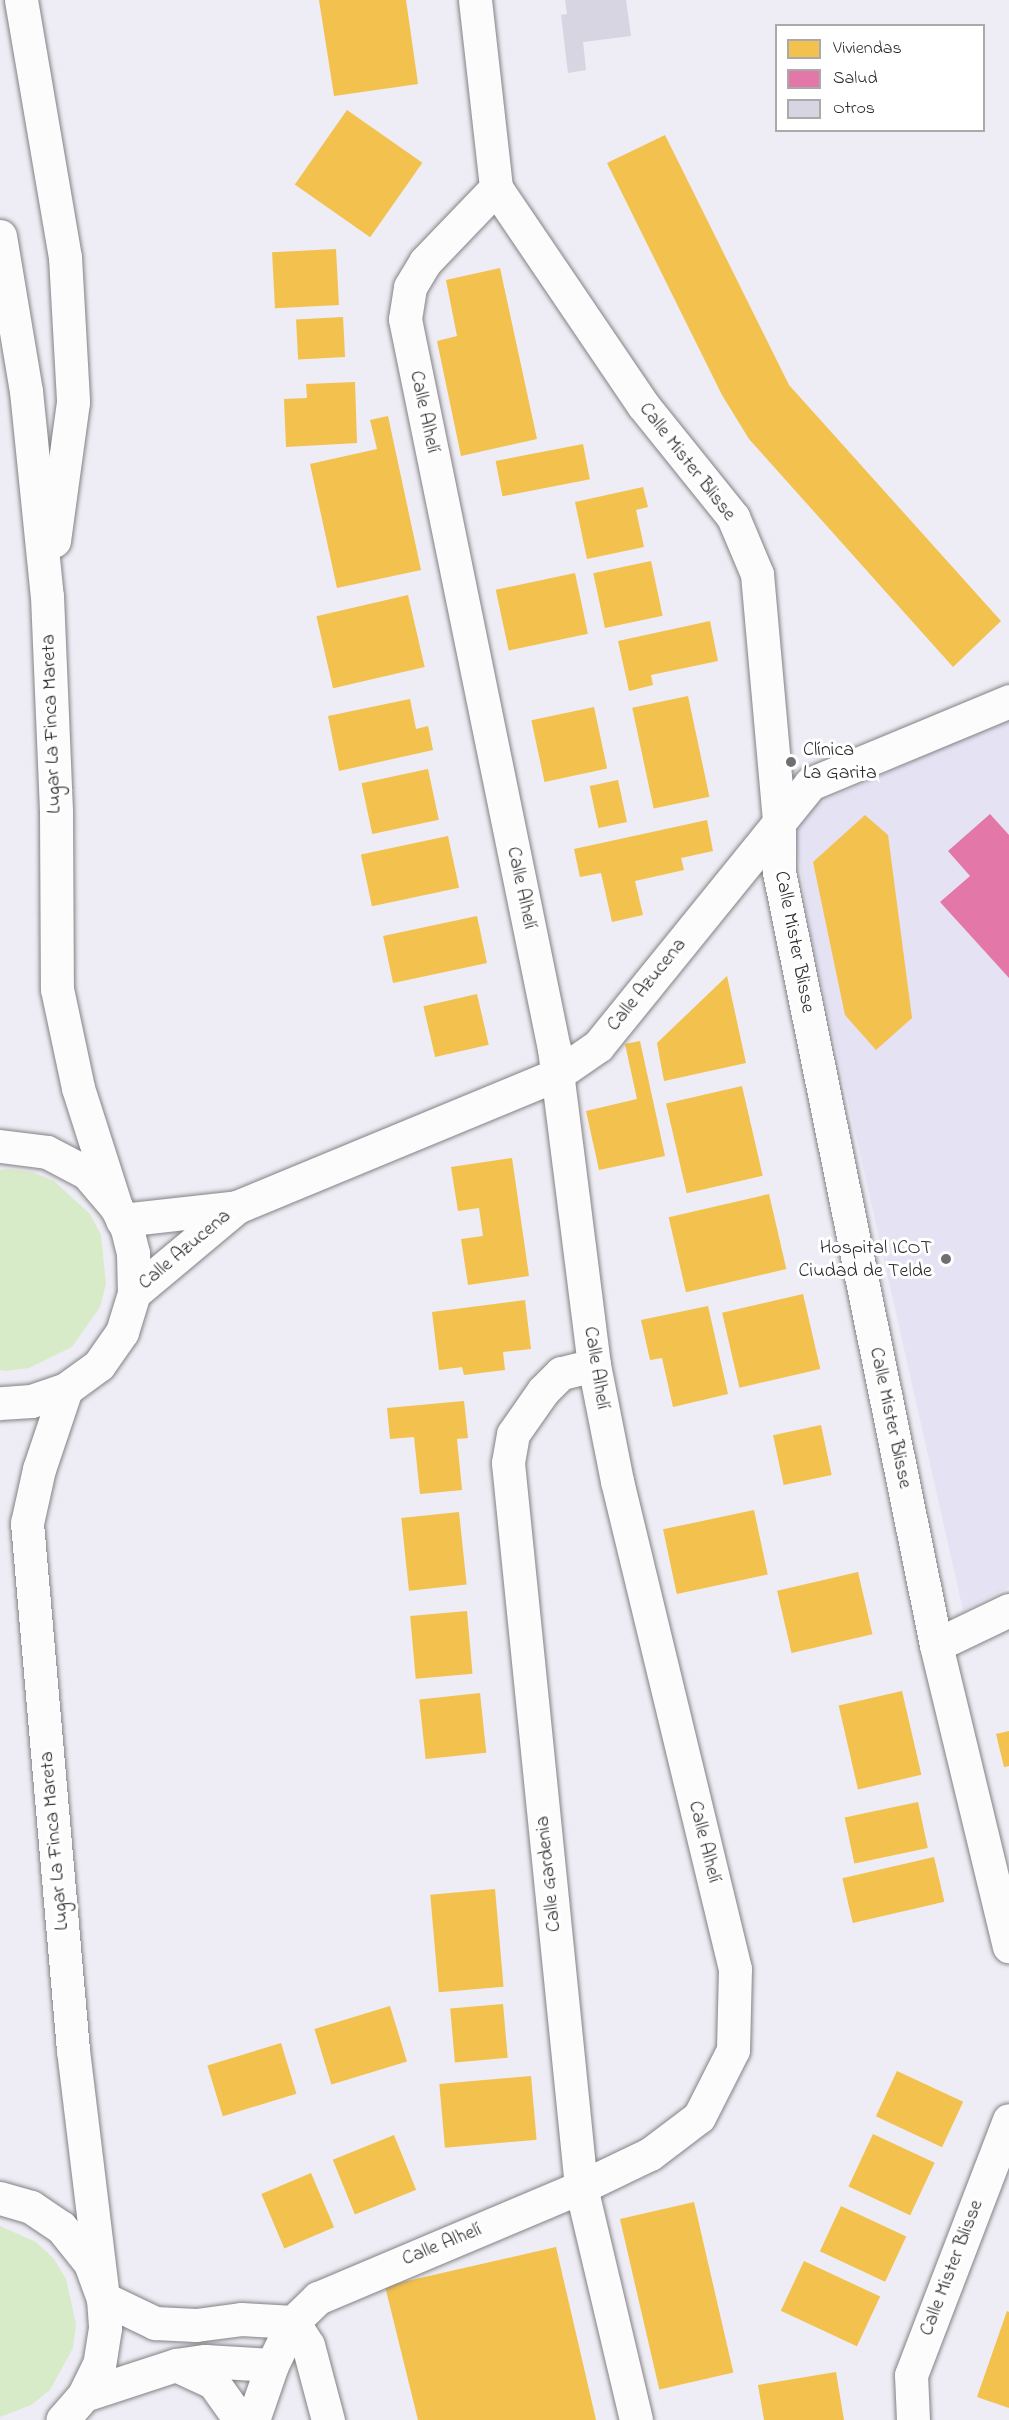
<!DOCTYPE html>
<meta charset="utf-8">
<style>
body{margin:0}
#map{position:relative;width:1009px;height:2420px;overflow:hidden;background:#eeecf4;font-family:"Indie Flower",sans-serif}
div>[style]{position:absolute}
.built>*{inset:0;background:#e5e2f4}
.green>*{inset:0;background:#d7ebc9}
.homes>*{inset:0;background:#f2c14e;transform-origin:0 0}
.health>*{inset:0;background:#e377a8}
.building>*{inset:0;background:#d6d5e1}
.roads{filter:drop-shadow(0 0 2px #838285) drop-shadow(0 0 2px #838285)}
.minor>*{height:33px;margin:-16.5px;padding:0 16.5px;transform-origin:16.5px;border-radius:16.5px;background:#fcfcfd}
.dots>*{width:16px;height:16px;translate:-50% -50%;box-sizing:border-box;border:3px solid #fff;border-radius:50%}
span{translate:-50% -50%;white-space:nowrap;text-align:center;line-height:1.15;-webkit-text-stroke:6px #fff;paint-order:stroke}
.street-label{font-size:20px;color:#2b2b2b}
.poi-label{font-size:20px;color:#2b2b2b}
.left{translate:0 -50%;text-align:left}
.right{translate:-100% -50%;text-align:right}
.legend{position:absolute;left:775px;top:24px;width:210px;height:108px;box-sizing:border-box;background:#fff;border:2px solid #aaa;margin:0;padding:8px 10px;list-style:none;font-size:18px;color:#2b2b2b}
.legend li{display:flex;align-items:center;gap:12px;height:30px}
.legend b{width:30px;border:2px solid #aaa}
</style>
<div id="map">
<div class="built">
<i style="clip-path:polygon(1009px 718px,1009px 1587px,963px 1610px,810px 932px,795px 831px,813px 806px)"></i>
</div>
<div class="green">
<i style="clip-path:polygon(8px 1169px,32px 1172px,54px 1181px,90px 1214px,101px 1235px,106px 1284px,100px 1307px,72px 1347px,29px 1368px,5px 1371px,0 1370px,0 1170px)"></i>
<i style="clip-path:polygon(0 2226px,36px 2242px,54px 2259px,66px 2279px,76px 2324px,73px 2348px,50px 2390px,31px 2405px,0 2417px)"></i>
</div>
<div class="homes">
<i style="clip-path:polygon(319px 0,406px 0,418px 84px,334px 96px)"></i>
<i style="left:347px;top:110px;width:92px;height:91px;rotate:35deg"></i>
<i style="clip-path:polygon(665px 135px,789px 385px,1001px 621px,953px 667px,749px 439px,722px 395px,607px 163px)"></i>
<i style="left:336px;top:249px;width:56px;height:64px;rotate:87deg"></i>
<i style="clip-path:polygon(500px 268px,537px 439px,461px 456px,437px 341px,457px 336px,446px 280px)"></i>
<i style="left:343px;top:317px;width:40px;height:47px;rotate:87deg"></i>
<i style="clip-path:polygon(355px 382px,357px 443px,286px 447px,284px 399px,307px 398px,306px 384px)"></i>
<i style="clip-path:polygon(388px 416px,421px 570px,337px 588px,310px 464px,377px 449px,370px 420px)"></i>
<i style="left:583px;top:444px;width:36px;height:89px;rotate:79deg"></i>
<i style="clip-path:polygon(643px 487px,648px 507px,636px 510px,644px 547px,587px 559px,575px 502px)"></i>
<i style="left:651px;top:561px;width:56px;height:59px;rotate:78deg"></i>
<i style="left:575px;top:573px;width:62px;height:81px;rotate:78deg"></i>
<i style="left:408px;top:595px;width:74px;height:94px;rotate:77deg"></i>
<i style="clip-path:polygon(710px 621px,718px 661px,651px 675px,653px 685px,629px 691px,618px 641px)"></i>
<i style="left:688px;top:696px;width:103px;height:57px;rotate:78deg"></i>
<i style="clip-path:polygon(410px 699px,416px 729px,428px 726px,433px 750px,339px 771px,328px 716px)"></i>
<i style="left:594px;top:707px;width:63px;height:64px;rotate:78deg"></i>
<i style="left:428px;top:769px;width:52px;height:68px;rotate:78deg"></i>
<i style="left:618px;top:780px;width:43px;height:29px;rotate:78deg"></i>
<i style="clip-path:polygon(865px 815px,888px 835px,912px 1018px,876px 1050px,845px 1015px,813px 862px)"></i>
<i style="clip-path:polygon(707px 820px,713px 851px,681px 858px,684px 870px,635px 881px,643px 915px,612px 922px,601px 873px,580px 877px,574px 849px)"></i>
<i style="left:448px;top:836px;width:53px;height:89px;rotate:78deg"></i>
<i style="left:477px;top:916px;width:48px;height:96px;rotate:78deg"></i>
<i style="clip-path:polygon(727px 976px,746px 1063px,664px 1081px,657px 1043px)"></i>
<i style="left:477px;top:994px;width:52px;height:55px;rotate:77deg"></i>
<i style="clip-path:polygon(640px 1041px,665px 1156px,599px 1170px,586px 1111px,637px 1099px,625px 1044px)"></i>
<i style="left:742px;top:1086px;width:92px;height:78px;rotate:77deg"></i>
<i style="clip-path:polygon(512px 1158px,529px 1276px,468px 1285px,461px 1239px,483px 1236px,479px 1208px,458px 1211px,451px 1167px)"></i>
<i style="left:769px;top:1194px;width:77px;height:103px;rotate:77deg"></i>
<i style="left:803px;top:1294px;width:77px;height:83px;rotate:77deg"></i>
<i style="clip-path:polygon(525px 1300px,531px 1349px,503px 1352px,505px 1370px,464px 1375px,462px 1367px,439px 1370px,432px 1312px)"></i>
<i style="clip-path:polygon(708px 1306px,728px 1394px,673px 1407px,662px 1358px,650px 1360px,641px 1320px)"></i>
<i style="clip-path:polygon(464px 1401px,468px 1438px,457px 1439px,462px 1490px,420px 1494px,414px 1437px,390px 1439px,387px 1408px)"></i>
<i style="left:821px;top:1425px;width:51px;height:49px;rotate:78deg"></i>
<i style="left:754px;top:1510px;width:66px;height:93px;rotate:78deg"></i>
<i style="left:459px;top:1512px;width:73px;height:58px;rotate:84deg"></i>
<i style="left:858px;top:1572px;width:64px;height:83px;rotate:77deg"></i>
<i style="left:467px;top:1611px;width:63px;height:57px;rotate:85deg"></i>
<i style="left:902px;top:1691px;width:86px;height:65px;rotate:77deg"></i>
<i style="left:480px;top:1693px;width:60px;height:61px;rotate:84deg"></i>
<i style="clip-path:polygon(1009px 1731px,1009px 1766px,1004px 1767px,996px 1734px)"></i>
<i style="left:918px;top:1802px;width:47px;height:75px;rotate:78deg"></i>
<i style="left:934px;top:1857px;width:46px;height:94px;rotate:77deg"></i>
<i style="left:495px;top:1889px;width:98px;height:65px;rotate:85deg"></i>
<i style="left:503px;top:2004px;width:54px;height:53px;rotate:85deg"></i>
<i style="left:390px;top:2006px;width:58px;height:79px;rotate:73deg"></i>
<i style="left:281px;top:2043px;width:53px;height:77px;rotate:73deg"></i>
<i style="left:897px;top:2071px;width:73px;height:50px;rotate:25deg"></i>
<i style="left:531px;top:2076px;width:64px;height:92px;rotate:85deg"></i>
<i style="left:873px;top:2134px;width:68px;height:58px;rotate:25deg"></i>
<i style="left:394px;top:2135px;width:59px;height:66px;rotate:68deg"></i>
<i style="left:311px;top:2173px;width:59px;height:54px;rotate:67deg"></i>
<i style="left:694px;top:2202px;width:175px;height:76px;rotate:77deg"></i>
<i style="left:841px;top:2206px;width:72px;height:50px;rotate:25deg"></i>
<i style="clip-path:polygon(556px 2247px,596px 2420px,418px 2420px,385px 2286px)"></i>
<i style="left:804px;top:2261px;width:84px;height:55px;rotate:25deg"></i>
<i style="clip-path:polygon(1007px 2311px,1009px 2312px,1009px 2408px,977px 2397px)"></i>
<i style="clip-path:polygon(836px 2372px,844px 2420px,764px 2420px,758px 2385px)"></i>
</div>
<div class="health">
<i style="clip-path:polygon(990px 814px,1009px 835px,1009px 978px,940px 902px,970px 876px,948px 851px)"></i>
</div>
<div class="building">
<i style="clip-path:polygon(565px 0,626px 0,631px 36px,583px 42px,586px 70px,568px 73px,561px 15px,567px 14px)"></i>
</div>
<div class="roads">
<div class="minor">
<i style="left:21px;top:0;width:261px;rotate:80.3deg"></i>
<i style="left:65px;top:257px;width:145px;rotate:86.8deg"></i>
<i style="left:73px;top:402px;width:140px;rotate:97.8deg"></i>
<i style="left:475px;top:0;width:189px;rotate:83.6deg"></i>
<i style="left:496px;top:188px;width:262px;rotate:55.9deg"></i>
<i style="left:643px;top:405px;width:144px;rotate:51.2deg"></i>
<i style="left:733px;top:517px;width:62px;rotate:67.2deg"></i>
<i style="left:757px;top:574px;width:246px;rotate:84.9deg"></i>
<i style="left:779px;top:819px;width:53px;rotate:90deg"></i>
<i style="left:779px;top:872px;width:789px;rotate:78.52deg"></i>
<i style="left:936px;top:1645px;width:310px;rotate:76.4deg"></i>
<i style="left:0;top:236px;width:157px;rotate:80.5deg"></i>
<i style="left:26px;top:391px;width:206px;rotate:84.2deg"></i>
<i style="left:47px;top:596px;width:215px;rotate:87.6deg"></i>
<i style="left:56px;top:811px;width:178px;rotate:89.7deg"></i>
<i style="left:57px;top:989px;width:101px;rotate:78deg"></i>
<i style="left:78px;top:1088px;width:125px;rotate:72.3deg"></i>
<i style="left:0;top:1146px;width:47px;rotate:7.3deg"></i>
<i style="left:47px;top:1152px;width:45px;rotate:27.7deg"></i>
<i style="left:87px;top:1173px;width:45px;rotate:49.5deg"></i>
<i style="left:116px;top:1207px;width:25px;rotate:63deg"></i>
<i style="left:127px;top:1229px;width:25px;rotate:76deg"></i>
<i style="left:133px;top:1253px;width:40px;rotate:88.6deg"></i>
<i style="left:134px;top:1293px;width:41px;rotate:107.1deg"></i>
<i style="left:122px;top:1332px;width:40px;rotate:124.9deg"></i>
<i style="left:99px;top:1365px;width:41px;rotate:144deg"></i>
<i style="left:66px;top:1389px;width:37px;rotate:161deg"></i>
<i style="left:31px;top:1401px;width:31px;rotate:176deg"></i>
<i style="left:122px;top:1220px;width:116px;rotate:-6.4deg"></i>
<i style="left:134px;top:1293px;width:134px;rotate:-39.9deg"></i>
<i style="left:237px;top:1207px;width:345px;rotate:-22.5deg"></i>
<i style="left:556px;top:1075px;width:51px;rotate:-34.6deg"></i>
<i style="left:598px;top:1046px;width:337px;rotate:-51deg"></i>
<i style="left:810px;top:784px;width:216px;rotate:-22.6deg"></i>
<i style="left:594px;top:1365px;width:34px;rotate:166deg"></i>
<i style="left:561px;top:1373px;width:25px;rotate:135deg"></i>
<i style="left:543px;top:1391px;width:52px;rotate:124.9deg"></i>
<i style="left:513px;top:1434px;width:29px;rotate:100deg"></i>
<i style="left:508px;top:1463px;width:728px;rotate:84.24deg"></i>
<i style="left:581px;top:2187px;width:239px;rotate:76.7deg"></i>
<i style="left:66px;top:1389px;width:84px;rotate:108.6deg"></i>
<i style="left:39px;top:1469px;width:55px;rotate:102.5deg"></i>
<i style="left:27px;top:1523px;width:529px;rotate:85.01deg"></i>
<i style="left:73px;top:2050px;width:250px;rotate:83.1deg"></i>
<i style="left:103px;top:2298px;width:58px;rotate:25.7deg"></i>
<i style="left:155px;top:2323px;width:41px;rotate:2.8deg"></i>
<i style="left:196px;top:2325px;width:45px;rotate:-7.6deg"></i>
<i style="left:241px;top:2319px;width:52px;rotate:3.3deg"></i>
<i style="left:936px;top:1645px;width:81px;rotate:-25.6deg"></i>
<i style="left:0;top:2198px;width:32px;rotate:16deg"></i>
<i style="left:31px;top:2207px;width:36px;rotate:34deg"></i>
<i style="left:61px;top:2227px;width:46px;rotate:51.1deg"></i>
<i style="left:90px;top:2263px;width:37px;rotate:70deg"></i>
<i style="left:103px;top:2298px;width:30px;rotate:86deg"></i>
<i style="left:105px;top:2328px;width:36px;rotate:99deg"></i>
<i style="left:99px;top:2364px;width:34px;rotate:116deg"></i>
<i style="left:84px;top:2395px;width:33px;rotate:131deg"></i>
<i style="left:293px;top:2322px;width:27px;rotate:57deg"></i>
<i style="left:308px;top:2345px;width:78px;rotate:75.1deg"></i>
<i style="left:178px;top:2366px;width:38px;rotate:25deg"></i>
<i style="left:213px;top:2382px;width:47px;rotate:54.6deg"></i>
<i style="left:84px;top:2395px;width:97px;rotate:-18.1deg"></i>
<i style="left:176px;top:2365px;width:29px;rotate:-8deg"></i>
<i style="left:205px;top:2361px;width:67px;rotate:3.4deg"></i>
<i style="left:253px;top:2420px;width:58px;rotate:-70.9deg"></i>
<i style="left:272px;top:2365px;width:48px;rotate:-64deg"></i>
<i style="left:293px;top:2322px;width:35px;rotate:-44deg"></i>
<i style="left:318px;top:2298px;width:285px;rotate:-22.9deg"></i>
<i style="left:581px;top:2187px;width:76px;rotate:-25.6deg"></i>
<i style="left:650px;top:2154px;width:61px;rotate:-37.1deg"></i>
<i style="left:699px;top:2117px;width:75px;rotate:-63.1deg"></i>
<i style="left:733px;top:2050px;width:81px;rotate:-88.6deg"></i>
<i style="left:735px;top:1969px;width:502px;rotate:-103.59deg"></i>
<i style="left:617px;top:1481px;width:118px;rotate:-101.2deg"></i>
<i style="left:594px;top:1365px;width:319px;rotate:-97.2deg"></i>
<i style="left:554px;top:1049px;width:745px;rotate:-101.54deg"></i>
<i style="left:405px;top:319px;width:32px;rotate:-81deg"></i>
<i style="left:410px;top:287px;width:29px;rotate:-59deg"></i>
<i style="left:425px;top:262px;width:103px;rotate:-46.2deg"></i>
<i style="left:913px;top:2420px;width:45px;rotate:-92.5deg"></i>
<i style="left:911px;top:2375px;width:273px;rotate:-69deg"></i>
</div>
</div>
<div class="dots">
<i style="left:791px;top:762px;background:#6f6f71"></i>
<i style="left:946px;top:1259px;background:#6f6f71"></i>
</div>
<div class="street-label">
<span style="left:424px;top:412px;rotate:78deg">Calle Alhelí</span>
<span style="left:687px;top:462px;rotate:52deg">Calle Mister Blisse</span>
<span style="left:52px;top:724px;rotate:-92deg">Lugar La Finca Mareta</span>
<span style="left:521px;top:888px;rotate:78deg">Calle Alhelí</span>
<span style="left:794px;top:942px;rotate:79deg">Calle Mister Blisse</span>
<span style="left:647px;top:985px;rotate:-51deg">Calle Azucena</span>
<span style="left:185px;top:1250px;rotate:-40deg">Calle Azucena</span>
<span style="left:596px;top:1368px;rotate:81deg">Calle Alhelí</span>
<span style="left:890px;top:1418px;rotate:78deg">Calle Mister Blisse</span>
<span style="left:55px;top:1841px;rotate:-95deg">Lugar La Finca Mareta</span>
<span style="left:704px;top:1842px;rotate:76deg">Calle Alhelí</span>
<span style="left:549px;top:1874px;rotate:-96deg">Calle Gardenia</span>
<span style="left:442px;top:2245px;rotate:-22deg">Calle Alhelí</span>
<span style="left:952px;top:2268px;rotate:-69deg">Calle Mister Blisse</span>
</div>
<div class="poi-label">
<span class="left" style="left:803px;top:762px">Clínica<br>La Garita</span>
<span class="right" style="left:932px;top:1260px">Hospital ICOT<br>Ciudad de Telde</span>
</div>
<ul class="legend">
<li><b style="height:16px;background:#f2c14e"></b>Viviendas</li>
<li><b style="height:16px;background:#e377a8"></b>Salud</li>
<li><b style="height:16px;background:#d6d5e1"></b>Otros</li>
</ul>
</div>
